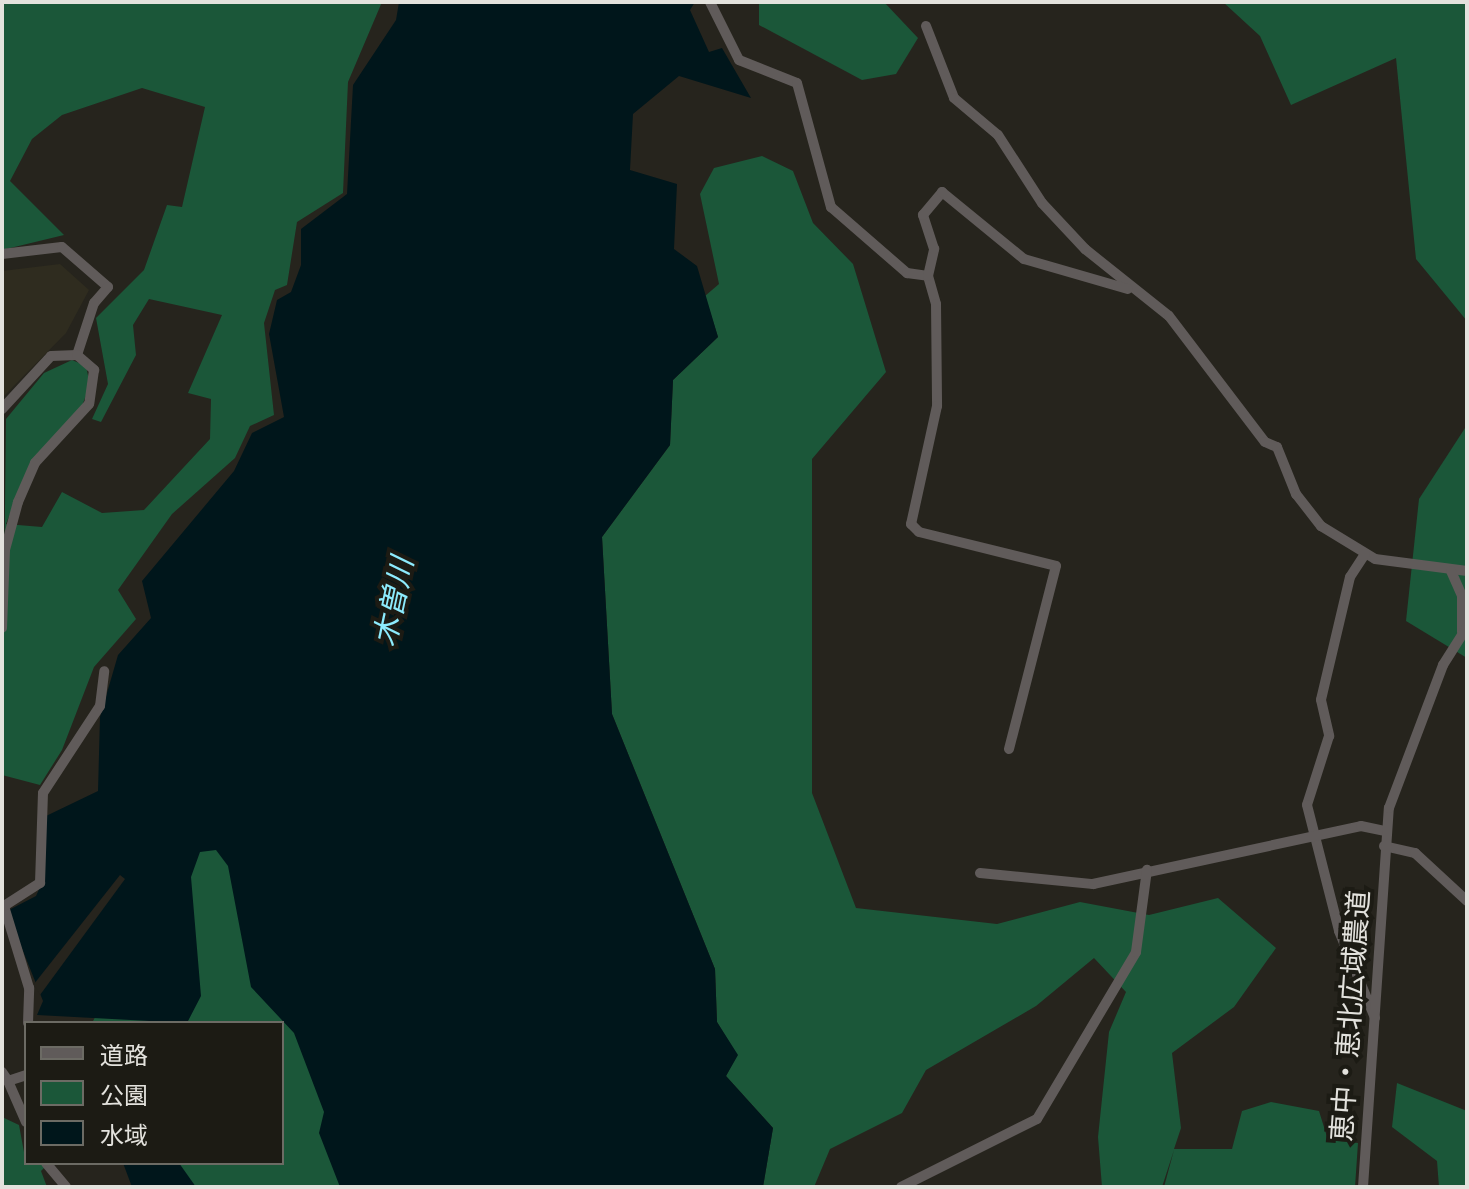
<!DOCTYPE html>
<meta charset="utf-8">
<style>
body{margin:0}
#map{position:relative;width:1469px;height:1189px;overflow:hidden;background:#26241d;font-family:Helvetica,"Noto Sans JP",sans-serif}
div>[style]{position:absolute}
.built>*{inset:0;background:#2f2c1f}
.green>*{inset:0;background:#1b5739}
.water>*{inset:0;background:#00161b}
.pier>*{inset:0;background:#26241d}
.minor>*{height:10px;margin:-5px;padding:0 5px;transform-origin:5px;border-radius:5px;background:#605b5a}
span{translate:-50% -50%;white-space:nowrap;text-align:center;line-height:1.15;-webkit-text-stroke:8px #1c1b14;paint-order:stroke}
.street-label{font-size:28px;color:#e3e2dd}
.water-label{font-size:30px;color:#8debfd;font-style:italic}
.frame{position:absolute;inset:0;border:4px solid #e3e2dd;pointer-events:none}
.legend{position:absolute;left:24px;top:1021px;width:260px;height:144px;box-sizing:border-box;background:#1c1b14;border:2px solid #6c6b64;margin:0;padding:10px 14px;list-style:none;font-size:24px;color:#e3e2dd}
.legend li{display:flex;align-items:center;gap:16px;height:40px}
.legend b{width:40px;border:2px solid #6c6b64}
</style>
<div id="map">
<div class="built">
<i style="clip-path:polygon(60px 264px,89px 290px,66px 333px,2px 398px,2px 271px)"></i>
</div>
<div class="green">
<i style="clip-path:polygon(2px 2px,382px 2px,348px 82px,343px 193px,297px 222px,287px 285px,275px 290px,264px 323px,274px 415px,250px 426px,235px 458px,172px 514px,118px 590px,136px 619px,94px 667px,62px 750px,40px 785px,2px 775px,6px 419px,44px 373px,72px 360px,86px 366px,90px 385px,80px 411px,31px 461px,6px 524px,42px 527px,62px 492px,102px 513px,144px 510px,210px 439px,211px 399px,188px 393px,222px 315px,149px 299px,133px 325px,136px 355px,101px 422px,92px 419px,108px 384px,96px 318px,144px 270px,167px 205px,182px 207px,205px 107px,142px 88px,62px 115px,32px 139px,10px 181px,64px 235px,2px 250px)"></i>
<i style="clip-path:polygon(759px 2px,884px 2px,918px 38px,896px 74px,862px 80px,759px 25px)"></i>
<i style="clip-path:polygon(1223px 2px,1467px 2px,1467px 321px,1416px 259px,1396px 58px,1291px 105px,1260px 36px)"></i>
<i style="clip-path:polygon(762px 156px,793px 171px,813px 223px,853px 264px,886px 372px,812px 459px,812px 793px,856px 908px,997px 924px,1080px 902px,1149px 915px,1218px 898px,1276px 948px,1234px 1007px,1172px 1053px,1181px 1128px,1174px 1149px,1232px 1149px,1242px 1111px,1271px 1102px,1319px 1111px,1328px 1140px,1358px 1143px,1355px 1187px,1164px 1187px,1174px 1150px,1162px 1187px,1102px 1187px,1098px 1137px,1109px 1032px,1126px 992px,1094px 958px,1036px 1006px,926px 1070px,902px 1113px,830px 1149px,814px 1187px,763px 1187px,773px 1128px,726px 1076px,737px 1055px,717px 1022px,715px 969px,612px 714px,602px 537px,670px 445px,673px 380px,718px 337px,705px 296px,719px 284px,700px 194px,714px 168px)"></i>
<i style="clip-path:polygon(1467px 425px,1467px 658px,1406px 621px,1419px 499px)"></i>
<i style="clip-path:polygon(229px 838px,306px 1022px,355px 1187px,173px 1187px,158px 1163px,282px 1163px,282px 1023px,92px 1023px,182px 849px)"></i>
<i style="clip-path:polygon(1397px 1083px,1467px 1111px,1467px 1187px,1439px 1187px,1437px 1161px,1392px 1127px)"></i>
<i style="clip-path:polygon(2px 1117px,19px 1125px,26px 1163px,49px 1163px,41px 1171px,47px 1187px,2px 1187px)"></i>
</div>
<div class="water">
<i style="clip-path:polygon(399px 2px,695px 2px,690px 10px,709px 52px,722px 48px,751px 98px,679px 76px,633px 114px,630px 170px,677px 184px,674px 249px,697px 266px,718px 337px,673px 380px,670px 445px,602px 537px,612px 714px,715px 969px,717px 1022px,738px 1055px,726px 1076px,773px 1128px,763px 1187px,340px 1187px,319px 1133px,324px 1112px,294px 1033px,251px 987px,228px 866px,216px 850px,200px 852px,191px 877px,201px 996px,187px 1023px,37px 1015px,43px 1001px,7px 911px,36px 896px,42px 883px,46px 816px,98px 791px,100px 717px,118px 655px,151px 618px,142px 581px,234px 471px,252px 433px,284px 417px,269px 334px,277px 300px,291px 292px,301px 265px,301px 229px,347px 194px,353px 85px,396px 20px)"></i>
<i style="clip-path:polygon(123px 1163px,179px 1163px,196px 1187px,132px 1187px)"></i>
</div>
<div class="pier">
<i style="clip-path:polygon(120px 875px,125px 879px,40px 995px,34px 984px)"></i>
</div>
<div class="minor">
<i style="left:710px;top:2px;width:65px;rotate:63.4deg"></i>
<i style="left:739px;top:60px;width:62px;rotate:21.6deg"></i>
<i style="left:797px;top:83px;width:129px;rotate:74.7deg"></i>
<i style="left:831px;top:207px;width:101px;rotate:41deg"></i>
<i style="left:907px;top:273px;width:21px;rotate:8deg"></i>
<i style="left:926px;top:26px;width:77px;rotate:68.7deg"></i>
<i style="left:954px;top:98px;width:57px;rotate:40.1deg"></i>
<i style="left:998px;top:135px;width:81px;rotate:57.1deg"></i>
<i style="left:1042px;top:203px;width:63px;rotate:46.9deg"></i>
<i style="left:1085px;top:249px;width:107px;rotate:38.6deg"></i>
<i style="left:1169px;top:316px;width:158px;rotate:52.7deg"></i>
<i style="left:1265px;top:442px;width:13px;rotate:23deg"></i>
<i style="left:1277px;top:447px;width:51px;rotate:68deg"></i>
<i style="left:1296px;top:494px;width:41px;rotate:52deg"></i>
<i style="left:1321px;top:526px;width:63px;rotate:31.4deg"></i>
<i style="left:1375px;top:559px;width:93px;rotate:7.4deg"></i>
<i style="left:2px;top:254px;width:60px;rotate:-6.7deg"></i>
<i style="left:62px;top:247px;width:61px;rotate:41deg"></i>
<i style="left:108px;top:287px;width:21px;rotate:131deg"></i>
<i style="left:94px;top:303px;width:55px;rotate:108.1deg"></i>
<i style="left:928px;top:276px;width:29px;rotate:74deg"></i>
<i style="left:936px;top:304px;width:102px;rotate:89.4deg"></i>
<i style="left:937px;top:406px;width:121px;rotate:102.4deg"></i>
<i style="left:911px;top:524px;width:11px;rotate:45deg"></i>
<i style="left:919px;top:532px;width:141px;rotate:13.9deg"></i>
<i style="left:1056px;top:566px;width:189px;rotate:104.4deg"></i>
<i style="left:928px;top:276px;width:28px;rotate:-77deg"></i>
<i style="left:934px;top:249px;width:36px;rotate:-108deg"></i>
<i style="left:923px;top:215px;width:30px;rotate:-50deg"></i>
<i style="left:942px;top:192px;width:106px;rotate:39.3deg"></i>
<i style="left:1024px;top:259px;width:108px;rotate:16.1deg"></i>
<i style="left:2px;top:409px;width:72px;rotate:-47.2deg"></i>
<i style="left:51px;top:356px;width:26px;rotate:-2deg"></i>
<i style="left:77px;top:355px;width:23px;rotate:41deg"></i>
<i style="left:94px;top:370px;width:34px;rotate:98deg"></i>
<i style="left:89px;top:404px;width:80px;rotate:132.5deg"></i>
<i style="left:35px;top:463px;width:43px;rotate:113.6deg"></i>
<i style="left:18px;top:502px;width:50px;rotate:105.2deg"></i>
<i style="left:5px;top:550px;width:78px;rotate:92.2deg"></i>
<i style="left:1365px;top:554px;width:27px;rotate:123deg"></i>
<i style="left:1350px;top:577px;width:126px;rotate:103.3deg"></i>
<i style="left:1321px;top:700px;width:37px;rotate:77deg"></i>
<i style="left:1329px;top:736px;width:72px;rotate:107.7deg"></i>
<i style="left:1307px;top:805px;width:130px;rotate:75.7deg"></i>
<i style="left:1339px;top:931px;width:94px;rotate:67.5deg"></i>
<i style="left:1451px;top:571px;width:27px;rotate:66deg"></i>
<i style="left:1462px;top:596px;width:36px;rotate:90deg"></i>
<i style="left:1384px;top:846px;width:32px;rotate:13deg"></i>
<i style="left:1415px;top:853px;width:71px;rotate:42.7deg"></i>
<i style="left:980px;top:873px;width:114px;rotate:5.6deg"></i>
<i style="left:1093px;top:884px;width:274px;rotate:-12.2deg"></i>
<i style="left:1361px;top:826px;width:25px;rotate:12deg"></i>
<i style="left:28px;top:1023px;width:35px;rotate:-88deg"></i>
<i style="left:29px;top:988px;width:86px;rotate:-107deg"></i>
<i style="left:4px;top:906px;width:43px;rotate:-32.6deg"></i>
<i style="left:40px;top:883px;width:90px;rotate:-88.1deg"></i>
<i style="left:43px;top:793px;width:104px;rotate:-56.8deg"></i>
<i style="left:100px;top:706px;width:35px;rotate:-83deg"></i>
<i style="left:2px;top:1072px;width:11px;rotate:56deg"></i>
<i style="left:8px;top:1081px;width:19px;rotate:-18deg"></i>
<i style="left:8px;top:1081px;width:45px;rotate:66.3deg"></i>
<i style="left:46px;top:1163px;width:31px;rotate:50deg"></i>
<i style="left:901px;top:1187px;width:152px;rotate:-26.6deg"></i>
<i style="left:1037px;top:1119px;width:194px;rotate:-59.3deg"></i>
<i style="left:1136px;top:952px;width:83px;rotate:-82.4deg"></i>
<i style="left:1363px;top:1187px;width:380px;rotate:-86.1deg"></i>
<i style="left:1389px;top:808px;width:153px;rotate:-69.3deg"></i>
<i style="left:1443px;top:665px;width:45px;rotate:-57.7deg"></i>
</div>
<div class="street-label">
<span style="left:1351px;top:1016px;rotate:-86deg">恵中・恵北広域農道</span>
</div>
<div class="water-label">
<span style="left:394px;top:602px;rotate:-78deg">木曽川</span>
</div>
<div class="frame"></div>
<ul class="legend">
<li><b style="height:10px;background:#605b5a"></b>道路</li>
<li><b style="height:22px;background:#1b5739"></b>公園</li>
<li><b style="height:22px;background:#00161b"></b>水域</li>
</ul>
</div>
